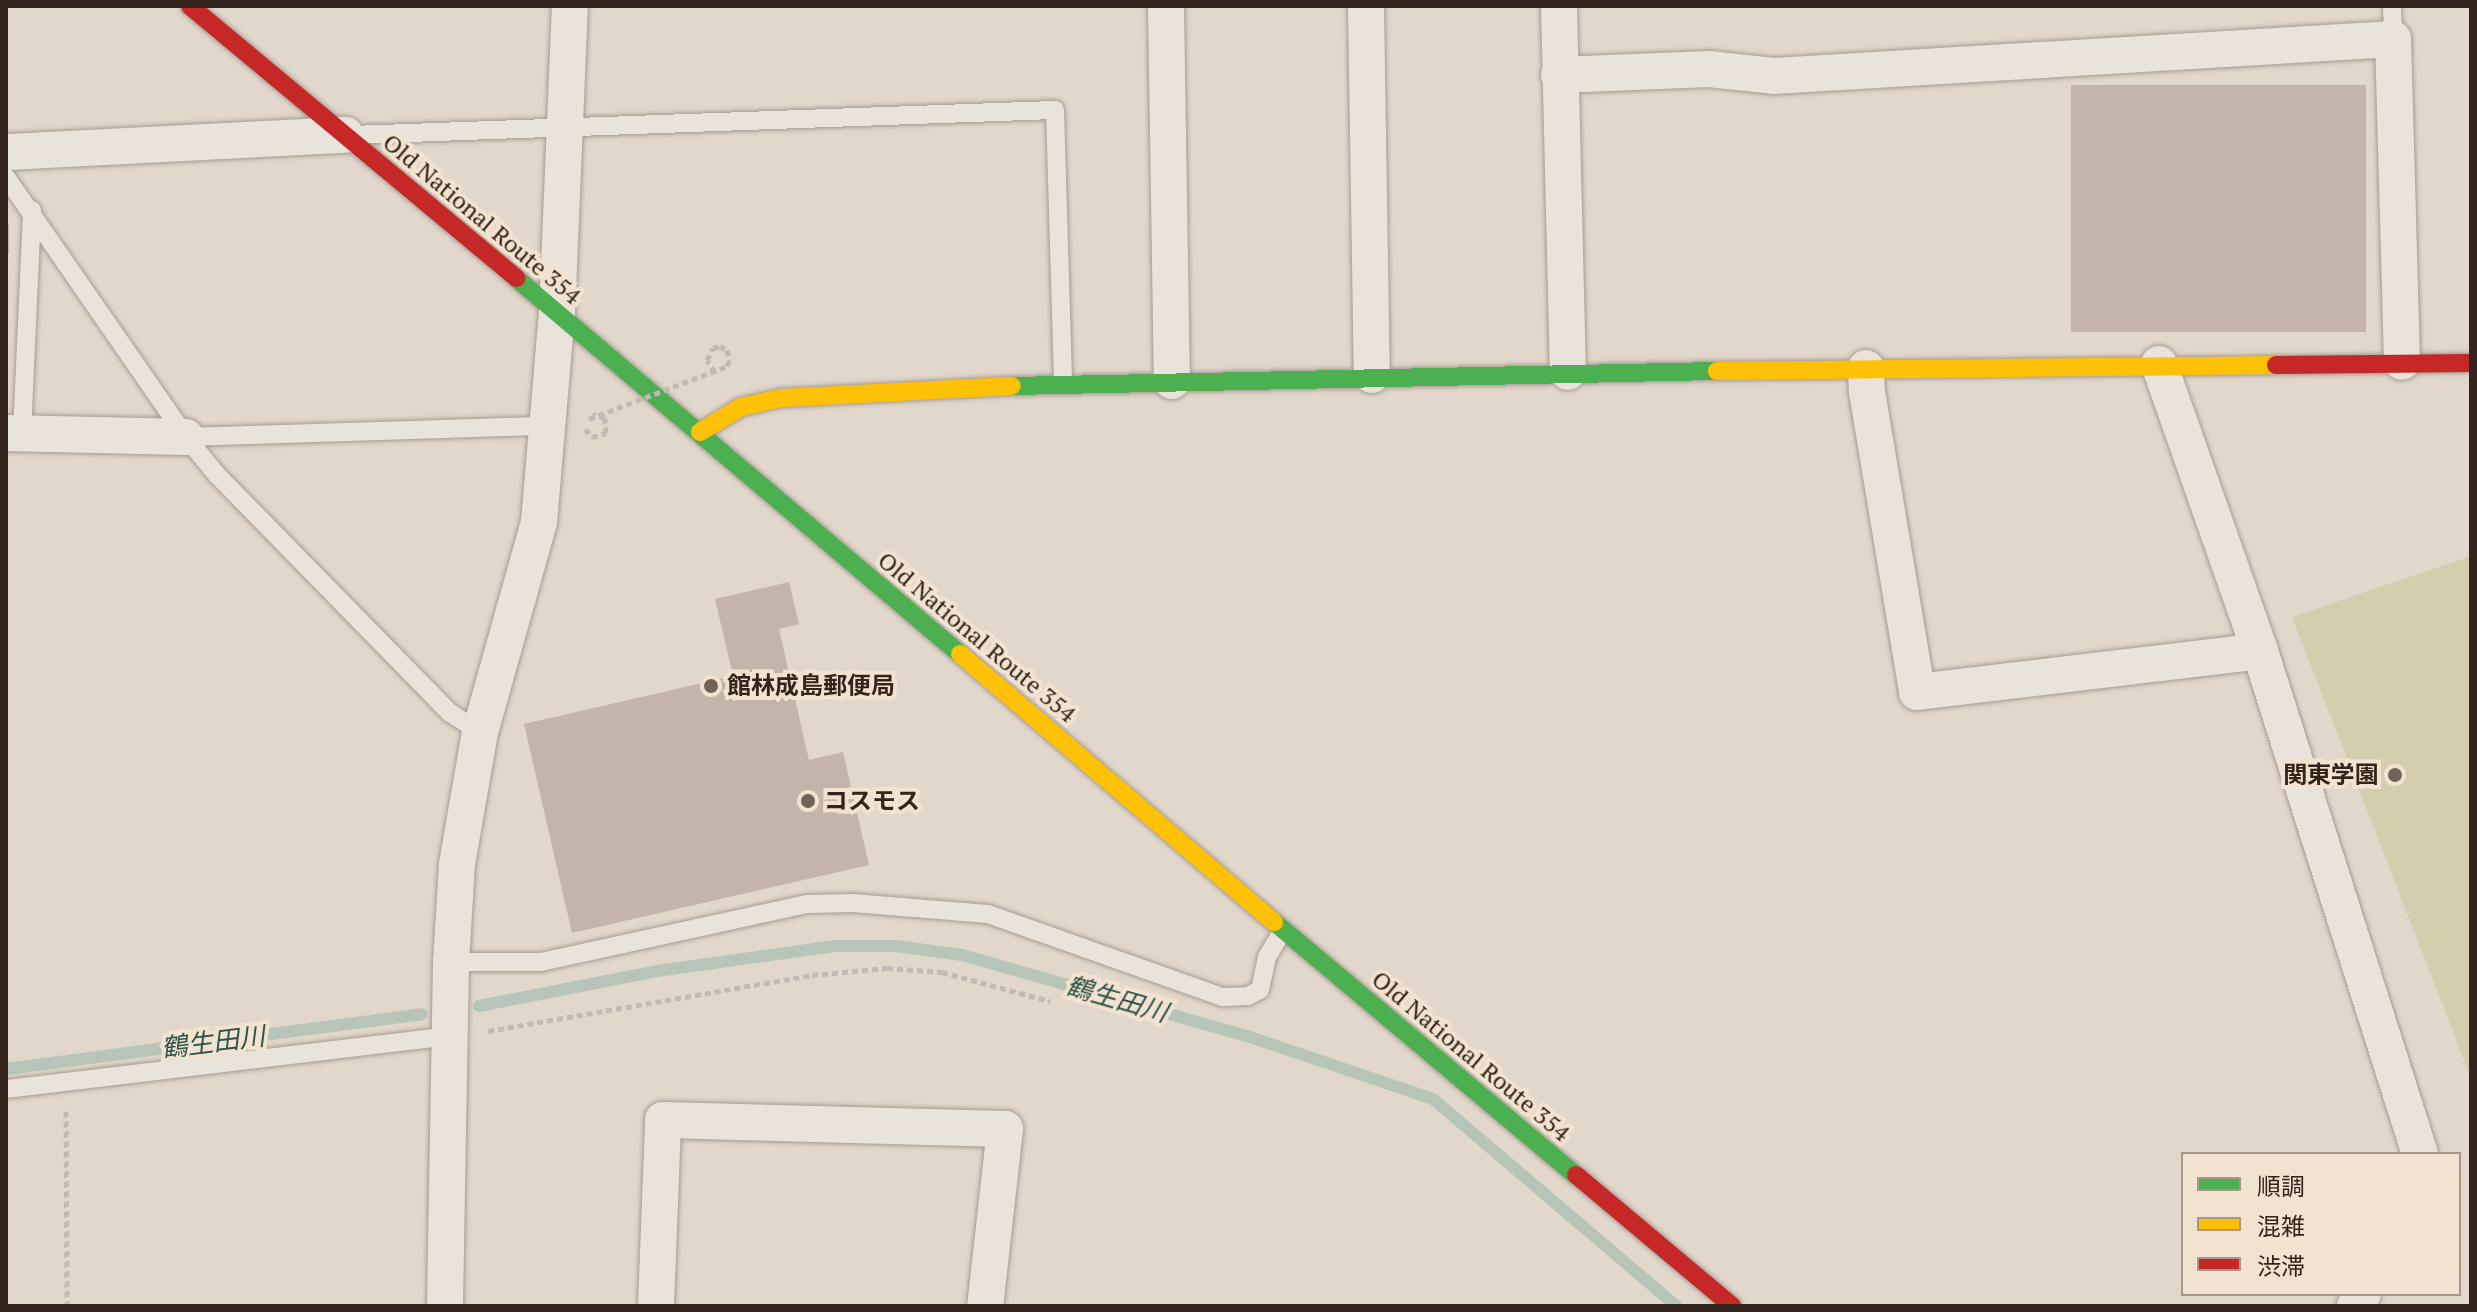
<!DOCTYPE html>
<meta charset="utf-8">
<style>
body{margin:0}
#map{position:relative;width:2477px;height:1312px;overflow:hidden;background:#e1d7ca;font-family:"PT Serif","Noto Sans JP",serif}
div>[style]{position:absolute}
.green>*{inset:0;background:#d3cead}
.stream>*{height:12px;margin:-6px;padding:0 6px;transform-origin:6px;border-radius:6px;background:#b6c5b8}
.building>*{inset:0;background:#c4b5ab;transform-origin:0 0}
.path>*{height:5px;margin-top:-2.5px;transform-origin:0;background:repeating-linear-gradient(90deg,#c2bab3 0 6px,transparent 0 10px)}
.roads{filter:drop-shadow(0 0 2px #a69c94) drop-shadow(0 0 2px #a69c94)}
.lane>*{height:18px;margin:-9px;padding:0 9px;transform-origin:9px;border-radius:9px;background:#eae3db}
.street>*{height:36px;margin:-18px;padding:0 18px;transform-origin:18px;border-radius:18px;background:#eae3db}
.fast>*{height:18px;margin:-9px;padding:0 9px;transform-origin:9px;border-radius:9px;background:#4caf50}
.slow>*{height:18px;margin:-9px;padding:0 9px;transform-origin:9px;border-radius:9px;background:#ffc107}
.jam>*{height:18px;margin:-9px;padding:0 9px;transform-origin:9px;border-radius:9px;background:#c62828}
.path-bridge>*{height:5px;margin-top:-2.5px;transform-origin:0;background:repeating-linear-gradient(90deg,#c2bab3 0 6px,transparent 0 10px)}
.dots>*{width:22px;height:22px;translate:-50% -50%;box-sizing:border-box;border:4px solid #f2e3d0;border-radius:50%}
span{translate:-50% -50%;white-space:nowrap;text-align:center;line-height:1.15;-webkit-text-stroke:8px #f2e3d0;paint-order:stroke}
.street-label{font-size:24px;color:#33241d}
.poi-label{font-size:24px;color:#33241d;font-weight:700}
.left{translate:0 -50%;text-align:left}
.right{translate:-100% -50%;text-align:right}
.water-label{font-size:26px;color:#2d524a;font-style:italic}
.frame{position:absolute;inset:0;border:8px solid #33241d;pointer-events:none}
.legend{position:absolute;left:2181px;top:1152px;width:280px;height:144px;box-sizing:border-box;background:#f2e3d0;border:2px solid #a69788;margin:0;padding:10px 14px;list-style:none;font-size:24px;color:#33241d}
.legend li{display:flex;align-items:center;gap:16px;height:40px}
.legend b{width:40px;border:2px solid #a69788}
</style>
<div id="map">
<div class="green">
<i style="clip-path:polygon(2471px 556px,2471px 1078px,2292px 617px)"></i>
</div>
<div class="stream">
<i style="left:479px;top:1006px;width:181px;rotate:-11.1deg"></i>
<i style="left:657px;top:971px;width:180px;rotate:-8deg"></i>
<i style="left:835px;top:946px;width:61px"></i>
<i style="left:896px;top:946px;width:67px;rotate:7.8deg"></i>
<i style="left:962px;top:955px;width:296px;rotate:15.9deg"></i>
<i style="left:1247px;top:1036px;width:196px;rotate:18.7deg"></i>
<i style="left:1433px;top:1099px;width:319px;rotate:40.4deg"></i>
<i style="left:6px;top:1069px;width:419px;rotate:-7.5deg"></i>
</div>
<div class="building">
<i style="left:2366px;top:85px;width:247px;height:295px;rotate:90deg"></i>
<i style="left:6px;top:224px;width:3px;height:30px"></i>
<i style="clip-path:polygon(789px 582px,799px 624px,779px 629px,809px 760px,843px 752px,869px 865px,572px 933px,524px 724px,733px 676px,715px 599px)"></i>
</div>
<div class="path">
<i style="left:715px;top:372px;width:14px;rotate:-124deg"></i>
<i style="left:707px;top:360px;width:13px;rotate:-63deg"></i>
<i style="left:713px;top:348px;width:7px;rotate:-16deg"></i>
<i style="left:720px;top:346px;width:8px;rotate:30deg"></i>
<i style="left:727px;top:350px;width:11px;rotate:75deg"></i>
<i style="left:730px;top:361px;width:6px;rotate:129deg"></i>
<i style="left:585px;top:429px;width:11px;rotate:49deg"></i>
<i style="left:592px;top:437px;width:15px;rotate:-16deg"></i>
<i style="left:606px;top:433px;width:15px;rotate:-94deg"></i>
<i style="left:605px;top:418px;width:13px;rotate:-162deg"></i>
<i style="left:488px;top:1031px;width:329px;rotate:-9.8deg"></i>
<i style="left:812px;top:975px;width:75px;rotate:-5.3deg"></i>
<i style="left:887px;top:968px;width:55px;rotate:4.2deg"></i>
<i style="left:942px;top:972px;width:112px;rotate:15deg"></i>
<i style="left:66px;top:1111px;width:195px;rotate:89.7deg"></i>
</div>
<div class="roads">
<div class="lane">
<i style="left:2392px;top:6px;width:33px;rotate:88deg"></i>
<i style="left:352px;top:135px;width:703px;rotate:-2.04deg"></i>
<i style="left:1055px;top:110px;width:273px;rotate:88.3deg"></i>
<i style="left:6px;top:177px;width:316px;rotate:55.3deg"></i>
<i style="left:186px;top:437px;width:49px;rotate:50.8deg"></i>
<i style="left:217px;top:475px;width:332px;rotate:45.6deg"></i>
<i style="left:449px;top:712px;width:37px;rotate:33deg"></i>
<i style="left:22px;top:433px;width:223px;rotate:-87.4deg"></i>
<i style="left:186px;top:437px;width:346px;rotate:-1.8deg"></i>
<i style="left:532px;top:426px;width:16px;rotate:11deg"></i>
<i style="left:451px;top:962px;width:90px"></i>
<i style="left:541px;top:962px;width:272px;rotate:-12.3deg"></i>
<i style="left:807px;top:904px;width:46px;rotate:-1.2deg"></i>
<i style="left:853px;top:903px;width:135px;rotate:4.7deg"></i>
<i style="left:988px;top:914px;width:249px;rotate:19.5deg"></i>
<i style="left:1223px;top:997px;width:25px;rotate:-2deg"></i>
<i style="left:1248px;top:996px;width:13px;rotate:-27deg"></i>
<i style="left:1260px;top:990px;width:34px;rotate:-78deg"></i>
<i style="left:1267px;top:957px;width:31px;rotate:-59deg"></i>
<i style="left:6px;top:1089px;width:448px;rotate:-6.8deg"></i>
</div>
<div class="street">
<i style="left:1166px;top:6px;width:375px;rotate:89.1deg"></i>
<i style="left:1366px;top:6px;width:369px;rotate:89.1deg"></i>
<i style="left:1559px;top:6px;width:366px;rotate:88.6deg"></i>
<i style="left:1559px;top:75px;width:150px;rotate:-2.3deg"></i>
<i style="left:1709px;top:69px;width:65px;rotate:6.1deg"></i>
<i style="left:1774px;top:76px;width:620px;rotate:-3.42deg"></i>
<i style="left:2393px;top:39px;width:323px;rotate:88.4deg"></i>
<i style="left:6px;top:152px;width:340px;rotate:-2.9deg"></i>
<i style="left:2159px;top:364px;width:304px;rotate:70.6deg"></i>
<i style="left:2260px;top:651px;width:528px;rotate:72.35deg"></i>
<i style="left:1866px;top:368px;width:24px;rotate:88deg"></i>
<i style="left:1867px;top:392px;width:304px;rotate:80.5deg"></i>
<i style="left:1917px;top:692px;width:345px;rotate:-6.8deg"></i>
<i style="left:6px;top:433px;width:180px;rotate:1.3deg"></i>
<i style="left:445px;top:1306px;width:344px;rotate:-89deg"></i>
<i style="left:451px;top:962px;width:98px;rotate:-86.5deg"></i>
<i style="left:457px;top:864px;width:134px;rotate:-80.1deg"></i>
<i style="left:480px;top:732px;width:218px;rotate:-74.3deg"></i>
<i style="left:539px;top:522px;width:209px;rotate:-85.1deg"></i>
<i style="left:557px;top:314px;width:308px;rotate:-87.6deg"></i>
<i style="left:656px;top:1306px;width:186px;rotate:-87.8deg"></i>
<i style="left:663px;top:1120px;width:342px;rotate:1.5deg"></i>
<i style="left:1005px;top:1129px;width:178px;rotate:96.4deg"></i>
<i style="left:2355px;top:1306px;width:14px;rotate:-56deg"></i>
</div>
<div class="fast">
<i style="left:516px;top:278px;width:582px;rotate:40.26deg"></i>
<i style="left:1012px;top:386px;width:705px;rotate:-1.22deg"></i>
<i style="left:1274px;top:922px;width:394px;rotate:40deg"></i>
</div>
<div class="slow">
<i style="left:1717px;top:371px;width:559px;rotate:-0.61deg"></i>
<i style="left:700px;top:432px;width:48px;rotate:-31.4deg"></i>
<i style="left:741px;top:407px;width:41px;rotate:-12.7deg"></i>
<i style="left:781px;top:398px;width:231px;rotate:-3deg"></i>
<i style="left:960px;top:654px;width:413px;rotate:40.5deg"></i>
</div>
<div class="jam">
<i style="left:190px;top:6px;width:425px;rotate:39.8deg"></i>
<i style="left:2276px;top:365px;width:195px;rotate:-0.6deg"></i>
<i style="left:1576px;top:1175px;width:204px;rotate:40deg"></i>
</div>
</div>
<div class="path-bridge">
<i style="left:589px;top:419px;width:146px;rotate:-20.9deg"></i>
</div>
<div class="dots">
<i style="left:711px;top:686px;background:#70635a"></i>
<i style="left:2395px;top:775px;background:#70635a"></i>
<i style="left:808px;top:801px;background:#70635a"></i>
</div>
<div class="street-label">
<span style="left:482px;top:219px;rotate:40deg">Old National Route 354</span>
<span style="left:977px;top:637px;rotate:40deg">Old National Route 354</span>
<span style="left:1471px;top:1056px;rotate:40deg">Old National Route 354</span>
</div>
<div class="poi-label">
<span class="left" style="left:727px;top:686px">館林成島郵便局</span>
<span class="right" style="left:2379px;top:775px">関東学園</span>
<span class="left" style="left:824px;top:801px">コスモス</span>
</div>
<div class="water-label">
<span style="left:1117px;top:999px;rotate:16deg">鶴生田川</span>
<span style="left:213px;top:1042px;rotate:-7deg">鶴生田川</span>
</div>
<div class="frame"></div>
<ul class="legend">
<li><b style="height:10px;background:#4caf50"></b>順調</li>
<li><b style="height:10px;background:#ffc107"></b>混雑</li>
<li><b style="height:10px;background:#c62828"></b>渋滞</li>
</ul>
</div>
